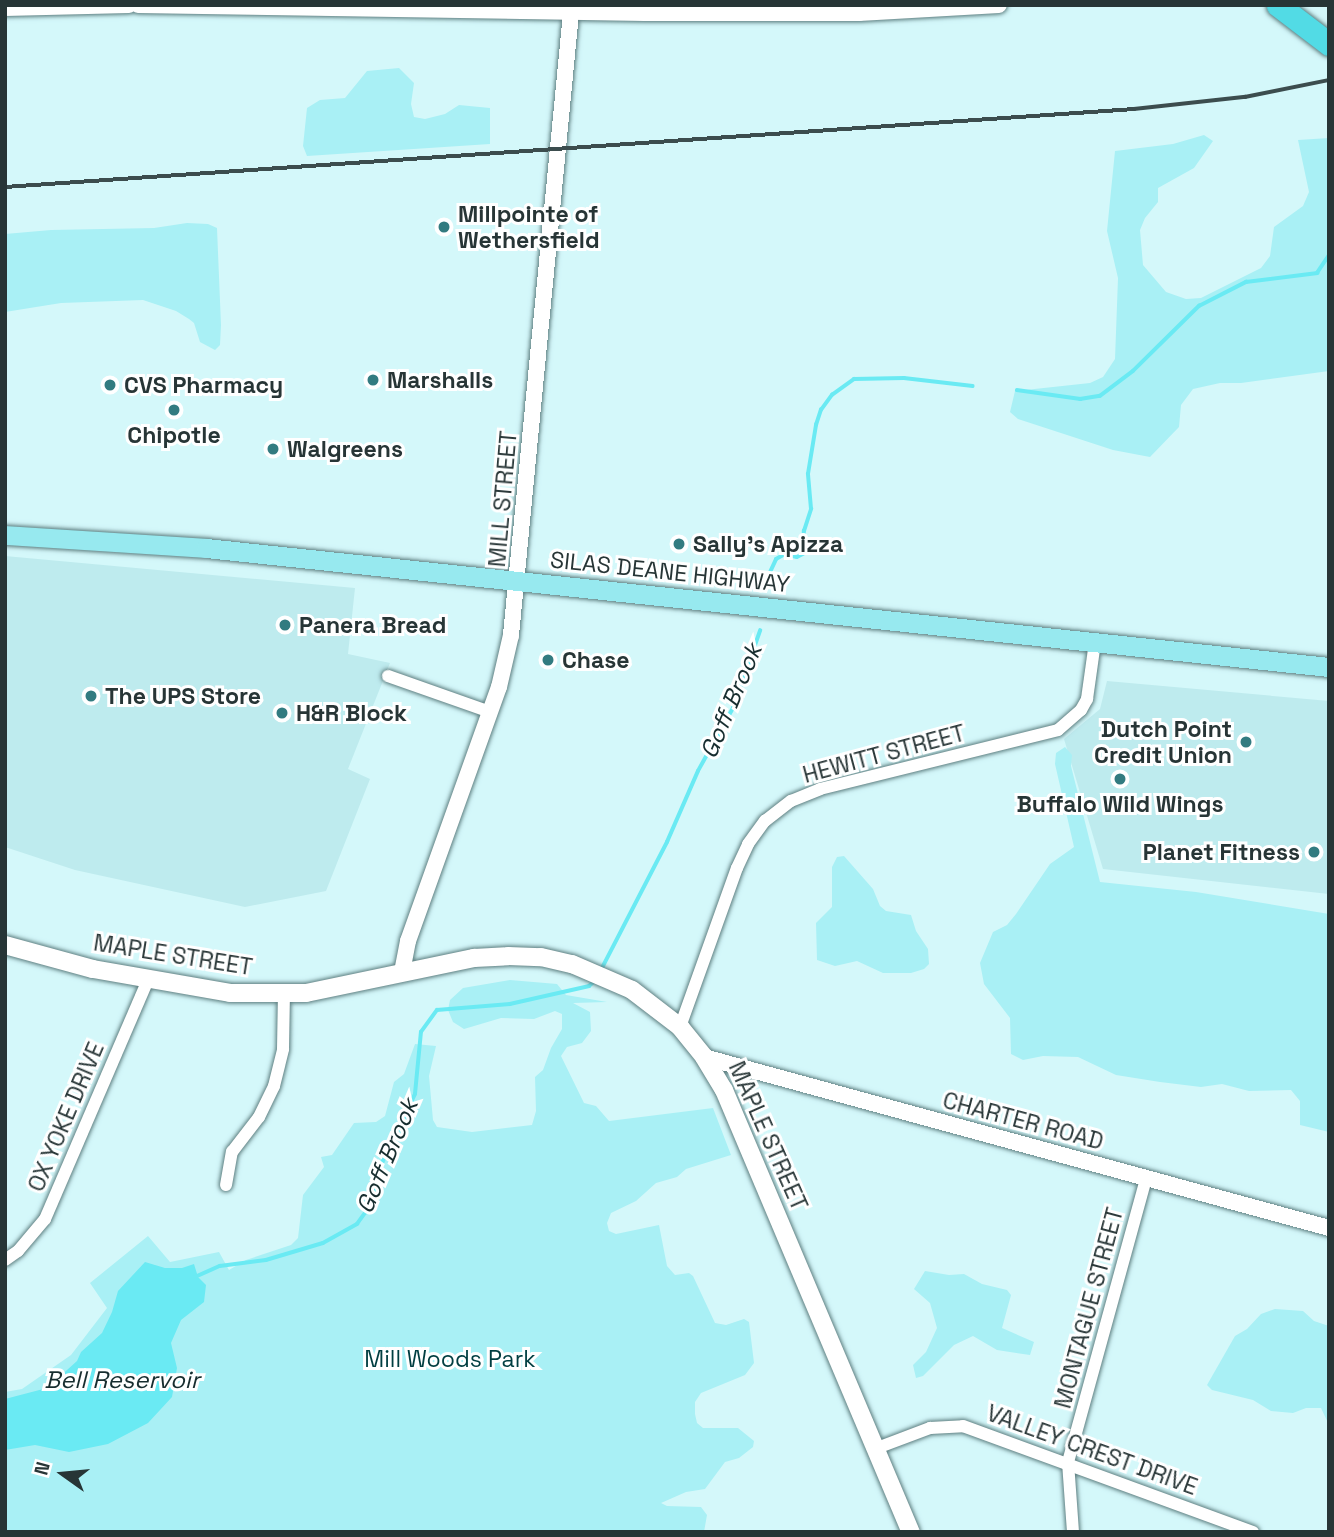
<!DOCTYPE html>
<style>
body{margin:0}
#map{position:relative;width:1334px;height:1537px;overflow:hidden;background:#d4f8fa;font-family:"Space Grotesk",sans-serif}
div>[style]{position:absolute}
.built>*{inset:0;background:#beebee}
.green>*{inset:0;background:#a9f0f5}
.water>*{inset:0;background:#6aeaf3}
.stream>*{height:3.5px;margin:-1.75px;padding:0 1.75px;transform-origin:1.75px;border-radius:1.75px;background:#6aeaf3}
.roads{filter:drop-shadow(0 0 2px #5e7f81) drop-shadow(0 0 2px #5e7f81)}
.minor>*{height:12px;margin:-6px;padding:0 6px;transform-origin:6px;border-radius:6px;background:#fff}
.tertiary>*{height:16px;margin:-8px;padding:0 8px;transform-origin:8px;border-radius:8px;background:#fff}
.secondary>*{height:18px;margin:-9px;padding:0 9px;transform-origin:9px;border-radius:9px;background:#fff}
.primary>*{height:19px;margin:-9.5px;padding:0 9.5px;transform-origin:9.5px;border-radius:9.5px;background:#97e9ef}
.motorway>*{height:23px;margin:-11.5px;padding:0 11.5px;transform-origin:11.5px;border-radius:11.5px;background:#52dbe5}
.rail>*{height:3.5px;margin:-1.75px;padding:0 1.75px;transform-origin:1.75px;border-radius:1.75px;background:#3c4d4e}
.dots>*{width:19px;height:19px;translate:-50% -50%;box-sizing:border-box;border:4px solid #fff;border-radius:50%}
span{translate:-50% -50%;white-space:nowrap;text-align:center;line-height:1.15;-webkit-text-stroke:6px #fff;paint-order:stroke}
.poi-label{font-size:23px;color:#273536;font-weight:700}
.left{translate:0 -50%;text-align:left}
.right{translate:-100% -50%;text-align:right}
.street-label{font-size:23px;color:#273536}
.park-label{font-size:23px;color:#003e41}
.water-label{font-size:24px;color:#172d2f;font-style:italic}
.frame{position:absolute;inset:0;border:7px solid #273536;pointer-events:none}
.north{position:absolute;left:28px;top:1439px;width:70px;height:70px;-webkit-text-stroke:5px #fff;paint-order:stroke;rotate:285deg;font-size:19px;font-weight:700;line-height:28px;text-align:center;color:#273536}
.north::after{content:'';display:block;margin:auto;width:24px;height:32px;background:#273536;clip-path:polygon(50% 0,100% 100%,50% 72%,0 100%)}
</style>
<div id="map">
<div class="built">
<i style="clip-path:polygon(5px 556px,355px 588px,348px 654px,390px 663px,348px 769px,370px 779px,326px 891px,245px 907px,75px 870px,5px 847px)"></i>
<i style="clip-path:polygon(1107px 681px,1329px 701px,1329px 894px,1103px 869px,1064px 739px,1100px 709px)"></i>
</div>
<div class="green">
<i style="clip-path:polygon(399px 68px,414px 83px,411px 104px,414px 117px,425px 119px,445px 114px,459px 105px,490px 108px,490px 144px,307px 156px,303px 146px,307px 108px,320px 100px,345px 98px,367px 71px)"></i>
<i style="clip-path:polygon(1204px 135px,1213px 141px,1194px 168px,1158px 188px,1158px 202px,1145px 218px,1140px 230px,1143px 265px,1166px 292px,1186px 299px,1201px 298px,1261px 268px,1270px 256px,1274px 227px,1303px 206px,1309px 192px,1298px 140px,1329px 138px,1329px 371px,1241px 383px,1220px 383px,1193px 389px,1181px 405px,1179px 427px,1150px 457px,1113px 450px,1018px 419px,1010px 412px,1015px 391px,1090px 383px,1103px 377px,1115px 359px,1118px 278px,1107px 231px,1115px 151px,1173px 144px)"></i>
<i style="clip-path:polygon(187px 223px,208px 224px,217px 228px,221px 325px,220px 345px,215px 350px,200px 342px,194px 323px,189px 319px,176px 311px,143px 300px,61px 303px,5px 312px,5px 234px,51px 230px,154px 228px)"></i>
<i style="clip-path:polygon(1065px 747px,1072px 755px,1071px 766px,1100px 882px,1196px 892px,1329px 914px,1329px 1132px,1300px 1125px,1300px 1101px,1291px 1090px,1249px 1091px,1222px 1084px,1201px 1087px,1160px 1082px,1116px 1075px,1078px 1057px,1043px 1056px,1023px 1060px,1011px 1054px,1010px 1018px,984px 984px,980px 963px,993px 932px,1007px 925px,1016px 914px,1050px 864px,1074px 847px,1055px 764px,1056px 753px)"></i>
<i style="clip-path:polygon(844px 856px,873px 889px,880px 906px,886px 911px,911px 915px,916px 931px,928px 949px,929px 964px,924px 969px,911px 973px,883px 973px,857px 961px,835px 966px,817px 960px,816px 923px,832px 907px,832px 867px,837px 857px)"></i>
<i style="clip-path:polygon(510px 980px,557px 984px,566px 995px,607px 1002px,573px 1003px,590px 1012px,591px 1031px,582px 1043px,567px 1047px,561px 1056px,584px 1103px,596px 1106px,609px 1121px,713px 1108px,731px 1155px,686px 1169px,677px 1177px,656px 1183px,636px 1201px,611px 1213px,607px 1223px,609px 1231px,616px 1234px,659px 1225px,667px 1266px,675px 1275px,689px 1273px,693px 1276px,715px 1323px,726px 1325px,744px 1319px,749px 1322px,754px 1363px,745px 1375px,701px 1393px,695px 1402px,695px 1414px,697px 1423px,703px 1428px,738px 1428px,754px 1441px,753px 1447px,739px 1458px,725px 1462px,705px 1489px,686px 1492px,661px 1503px,667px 1506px,701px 1507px,707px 1515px,704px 1532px,5px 1532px,5px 1392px,22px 1389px,71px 1355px,107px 1308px,90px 1283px,148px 1236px,170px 1262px,219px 1252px,229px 1270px,246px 1260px,291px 1245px,298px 1238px,303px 1195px,324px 1167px,321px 1157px,332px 1155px,354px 1123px,376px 1122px,385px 1116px,394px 1082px,404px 1074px,415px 1044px,436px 1046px,429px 1076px,433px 1120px,437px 1127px,472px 1132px,532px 1125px,536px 1111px,535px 1077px,543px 1070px,551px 1048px,562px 1029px,562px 1014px,555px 1011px,534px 1019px,501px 1018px,464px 1029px,453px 1022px,448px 1010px,450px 1000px,463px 988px)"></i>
<i style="clip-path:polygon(925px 1271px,949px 1275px,964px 1274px,982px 1284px,1007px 1290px,1011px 1295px,1002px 1328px,1034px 1342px,1030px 1355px,997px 1350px,973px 1336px,954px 1345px,923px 1376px,916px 1378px,913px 1365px,926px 1352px,937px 1328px,930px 1303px,914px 1289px)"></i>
<i style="clip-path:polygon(1275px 1309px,1303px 1311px,1314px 1321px,1329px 1326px,1329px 1425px,1321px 1408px,1306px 1408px,1293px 1413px,1271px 1411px,1253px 1400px,1212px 1390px,1207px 1385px,1235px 1336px,1247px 1329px,1261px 1314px)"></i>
</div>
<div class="water">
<i style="clip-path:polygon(145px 1262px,165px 1268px,182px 1268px,194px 1264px,198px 1277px,206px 1285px,204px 1302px,181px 1320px,171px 1343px,177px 1368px,172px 1397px,148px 1423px,108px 1444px,69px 1452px,35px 1445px,5px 1450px,5px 1399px,47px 1388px,77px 1361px,81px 1352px,102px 1333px,112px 1312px,118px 1291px)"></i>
</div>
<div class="stream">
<i style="left:1017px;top:390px;width:64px;rotate:8.1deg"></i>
<i style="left:1080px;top:399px;width:20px;rotate:-9deg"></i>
<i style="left:1100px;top:396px;width:41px;rotate:-37.1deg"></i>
<i style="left:1133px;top:371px;width:93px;rotate:-44.6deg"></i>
<i style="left:1199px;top:306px;width:53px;rotate:-27.1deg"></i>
<i style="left:1246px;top:282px;width:72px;rotate:-7.2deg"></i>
<i style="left:1317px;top:273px;width:22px;rotate:-56deg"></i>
<i style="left:765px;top:583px;width:26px;rotate:-65deg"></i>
<i style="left:776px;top:559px;width:10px;rotate:-29deg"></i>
<i style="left:785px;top:554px;width:12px;rotate:14deg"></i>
<i style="left:797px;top:557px;width:7px;rotate:-27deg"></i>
<i style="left:803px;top:554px;width:23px;rotate:-88deg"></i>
<i style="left:804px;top:531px;width:23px;rotate:-72deg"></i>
<i style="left:811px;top:509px;width:35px;rotate:-95deg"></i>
<i style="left:808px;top:474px;width:50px;rotate:-80.7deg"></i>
<i style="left:816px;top:425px;width:16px;rotate:-72deg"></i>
<i style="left:821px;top:410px;width:19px;rotate:-54deg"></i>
<i style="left:832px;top:395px;width:27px;rotate:-36deg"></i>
<i style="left:854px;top:379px;width:50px;rotate:-1.1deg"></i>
<i style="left:904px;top:378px;width:69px;rotate:6.6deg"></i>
<i style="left:601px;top:970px;width:144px;rotate:-62.7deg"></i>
<i style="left:667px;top:842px;width:77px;rotate:-66.4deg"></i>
<i style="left:698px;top:771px;width:72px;rotate:-60.9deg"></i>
<i style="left:733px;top:708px;width:82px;rotate:-70.7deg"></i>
<i style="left:195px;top:1277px;width:27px;rotate:-24deg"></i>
<i style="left:220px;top:1266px;width:46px;rotate:-7.4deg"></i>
<i style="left:266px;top:1260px;width:59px;rotate:-16.6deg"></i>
<i style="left:323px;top:1243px;width:39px;rotate:-29deg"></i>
<i style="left:357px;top:1224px;width:14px;rotate:-54deg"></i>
<i style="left:365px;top:1213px;width:53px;rotate:-71.2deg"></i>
<i style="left:382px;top:1163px;width:76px;rotate:-64.4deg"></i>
<i style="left:415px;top:1094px;width:62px;rotate:-84.5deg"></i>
<i style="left:421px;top:1032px;width:27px;rotate:-54deg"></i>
<i style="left:437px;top:1010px;width:73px;rotate:-4.7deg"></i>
<i style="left:510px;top:1004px;width:81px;rotate:-12.8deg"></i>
<i style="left:589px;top:986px;width:9px;rotate:-41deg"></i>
</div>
<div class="roads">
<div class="minor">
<i style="left:388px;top:676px;width:108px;rotate:19.4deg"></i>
<i style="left:680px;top:1027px;width:169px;rotate:-70.3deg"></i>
<i style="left:737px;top:868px;width:26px;rotate:-65deg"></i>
<i style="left:748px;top:844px;width:29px;rotate:-54deg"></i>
<i style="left:765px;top:821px;width:33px;rotate:-38deg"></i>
<i style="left:791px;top:801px;width:31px;rotate:-22deg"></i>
<i style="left:820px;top:789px;width:245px;rotate:-13.9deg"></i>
<i style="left:1058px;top:730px;width:30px;rotate:-41deg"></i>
<i style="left:1081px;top:710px;width:13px;rotate:-61deg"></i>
<i style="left:1087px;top:699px;width:58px;rotate:-82deg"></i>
<i style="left:226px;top:1185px;width:34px;rotate:-80deg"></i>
<i style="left:232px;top:1152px;width:44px;rotate:-52.4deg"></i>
<i style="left:259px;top:1117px;width:34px;rotate:-64deg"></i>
<i style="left:274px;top:1086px;width:38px;rotate:-76deg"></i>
<i style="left:283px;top:1049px;width:55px;rotate:-89deg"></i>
<i style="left:5px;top:1260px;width:16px;rotate:-35deg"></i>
<i style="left:18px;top:1251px;width:42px;rotate:-49.8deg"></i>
<i style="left:45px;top:1219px;width:260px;rotate:-66.7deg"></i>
<i style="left:877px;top:1448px;width:57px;rotate:-20.7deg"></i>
<i style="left:930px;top:1428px;width:33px;rotate:-3deg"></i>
<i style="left:963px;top:1426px;width:309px;rotate:20.1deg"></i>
<i style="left:1073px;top:1532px;width:70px;rotate:-94.1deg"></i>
<i style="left:1068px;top:1462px;width:294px;rotate:-74.6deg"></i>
</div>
<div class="tertiary">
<i style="left:138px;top:5px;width:507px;rotate:0.9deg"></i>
<i style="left:645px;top:13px;width:214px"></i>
<i style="left:859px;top:13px;width:140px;rotate:-3.3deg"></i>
<i style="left:5px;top:8px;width:124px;rotate:-1.4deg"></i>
<i style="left:402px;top:972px;width:32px;rotate:-79deg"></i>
<i style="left:408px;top:941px;width:270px;rotate:-70.3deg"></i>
<i style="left:499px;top:687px;width:53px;rotate:-77deg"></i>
<i style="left:511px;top:635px;width:625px;rotate:-84.49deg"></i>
<i style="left:704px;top:1057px;width:648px;rotate:15.3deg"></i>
</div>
<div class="secondary">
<i style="left:5px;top:945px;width:91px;rotate:15.3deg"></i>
<i style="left:93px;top:969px;width:139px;rotate:9.9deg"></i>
<i style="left:230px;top:993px;width:76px"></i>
<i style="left:306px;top:993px;width:172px;rotate:-11.8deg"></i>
<i style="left:474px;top:958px;width:34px;rotate:-3deg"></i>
<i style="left:508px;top:956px;width:33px;rotate:2deg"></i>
<i style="left:541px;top:957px;width:32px;rotate:13deg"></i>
<i style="left:572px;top:964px;width:65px;rotate:23.4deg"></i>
<i style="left:632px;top:990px;width:61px;rotate:37.6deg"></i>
<i style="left:680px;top:1027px;width:38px;rotate:51deg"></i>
<i style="left:704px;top:1057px;width:39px;rotate:59deg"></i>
<i style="left:724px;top:1090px;width:480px;rotate:67.1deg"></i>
</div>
<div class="primary">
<i style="left:5px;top:535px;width:201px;rotate:3.7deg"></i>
<i style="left:206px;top:548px;width:1129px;rotate:6.05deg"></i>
</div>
<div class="motorway">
<i style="left:1278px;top:5px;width:64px;rotate:37.4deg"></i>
</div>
</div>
<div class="rail">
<i style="left:5px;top:187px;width:1132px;rotate:-3.95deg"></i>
<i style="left:1134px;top:109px;width:112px;rotate:-6.2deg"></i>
<i style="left:1245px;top:97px;width:86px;rotate:-11.4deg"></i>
</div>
<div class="dots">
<i style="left:444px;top:227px;background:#327b80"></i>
<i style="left:373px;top:380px;background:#327b80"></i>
<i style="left:110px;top:385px;background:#327b80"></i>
<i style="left:174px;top:410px;background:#327b80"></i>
<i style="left:273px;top:449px;background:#327b80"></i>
<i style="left:679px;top:544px;background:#327b80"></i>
<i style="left:285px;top:625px;background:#327b80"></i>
<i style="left:548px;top:660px;background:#327b80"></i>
<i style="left:91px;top:696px;background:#327b80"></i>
<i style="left:282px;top:713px;background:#327b80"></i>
<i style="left:1246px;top:742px;background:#327b80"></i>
<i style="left:1120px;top:779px;background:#327b80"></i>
<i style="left:1314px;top:852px;background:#327b80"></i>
</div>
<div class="poi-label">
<span class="left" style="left:458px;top:227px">Millpointe of<br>Wethersfield</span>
<span class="left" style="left:387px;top:380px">Marshalls</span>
<span class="left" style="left:124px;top:385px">CVS Pharmacy</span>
<span style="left:174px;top:435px">Chipotle</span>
<span class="left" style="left:287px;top:449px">Walgreens</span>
<span class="left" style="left:693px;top:544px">Sally's Apizza</span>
<span class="left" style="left:299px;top:625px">Panera Bread</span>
<span class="left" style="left:562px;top:660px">Chase</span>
<span class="left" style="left:105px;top:696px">The UPS Store</span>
<span class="left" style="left:296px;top:713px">H&amp;R Block</span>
<span class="right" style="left:1232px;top:742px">Dutch Point<br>Credit Union</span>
<span style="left:1120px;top:804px">Buffalo Wild Wings</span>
<span class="right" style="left:1300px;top:852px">Planet Fitness</span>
</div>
<div class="street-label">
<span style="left:503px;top:499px;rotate:-85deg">MILL STREET</span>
<span style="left:670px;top:572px;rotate:6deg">SILAS DEANE HIGHWAY</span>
<span style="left:884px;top:754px;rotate:-15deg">HEWITT STREET</span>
<span style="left:173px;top:955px;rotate:9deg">MAPLE STREET</span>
<span style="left:66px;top:1117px;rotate:-67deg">OX YOKE DRIVE</span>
<span style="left:1023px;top:1121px;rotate:15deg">CHARTER ROAD</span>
<span style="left:768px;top:1136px;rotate:66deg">MAPLE STREET</span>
<span style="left:1089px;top:1308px;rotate:-75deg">MONTAGUE STREET</span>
<span style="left:1092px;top:1450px;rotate:20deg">VALLEY CREST DRIVE</span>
</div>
<div class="park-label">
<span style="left:450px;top:1359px">Mill Woods Park</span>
</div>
<div class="water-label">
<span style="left:731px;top:701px;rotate:-67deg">Goff Brook</span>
<span style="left:387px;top:1156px;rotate:-67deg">Goff Brook</span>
<span style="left:122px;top:1380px">Bell Reservoir</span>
</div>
<div class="frame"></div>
<div class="north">N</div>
</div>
